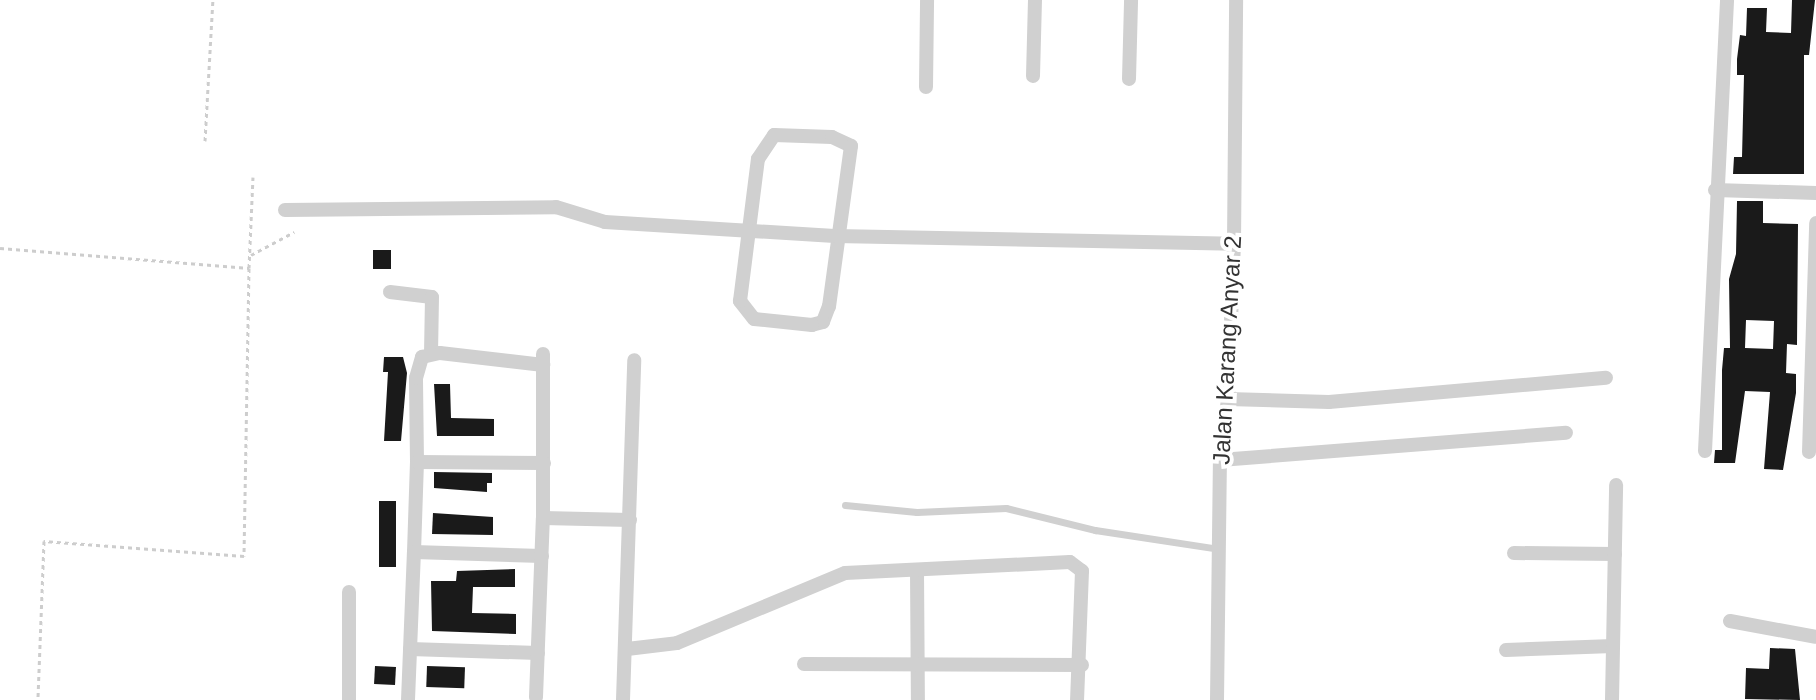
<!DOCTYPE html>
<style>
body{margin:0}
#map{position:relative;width:1816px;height:700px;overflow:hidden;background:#fff;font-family:Arial,sans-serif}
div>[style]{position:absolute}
.building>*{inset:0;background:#1a1a1a;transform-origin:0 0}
.path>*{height:3px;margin-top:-1.5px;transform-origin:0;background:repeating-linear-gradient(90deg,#cdcdcd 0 4px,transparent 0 8px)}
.service>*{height:7px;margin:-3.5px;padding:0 3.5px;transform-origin:3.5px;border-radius:3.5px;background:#d0d0d0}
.minor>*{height:14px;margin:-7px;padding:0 7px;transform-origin:7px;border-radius:7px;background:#d0d0d0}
span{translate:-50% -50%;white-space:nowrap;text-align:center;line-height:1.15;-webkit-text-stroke:8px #fff;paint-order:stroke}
.street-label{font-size:24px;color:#333}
</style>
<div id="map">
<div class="building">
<i style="clip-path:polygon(1792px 0,1815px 0,1809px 55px,1804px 55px,1804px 174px,1733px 174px,1734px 157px,1742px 157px,1744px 75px,1737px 75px,1737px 59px,1740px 35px,1746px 36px,1747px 8px,1767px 8px,1766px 32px,1791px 33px)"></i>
<i style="clip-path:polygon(evenodd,1737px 201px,1763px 201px,1763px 223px,1798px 224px,1797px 345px,1787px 344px,1786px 373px,1796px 374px,1796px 393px,1783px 470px,1764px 469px,1770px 392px,1745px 391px,1735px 463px,1714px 463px,1715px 450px,1722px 450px,1722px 370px,1724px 348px,1730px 348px,1729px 279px,1736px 254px,1737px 201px,1746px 320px,1774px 321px,1773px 349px,1745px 348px,1746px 320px)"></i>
<i style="left:373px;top:250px;width:18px;height:19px"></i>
<i style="clip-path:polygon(384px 357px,403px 357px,407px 373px,401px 441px,384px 441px,388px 372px,383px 372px)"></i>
<i style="clip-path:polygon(434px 384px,450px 384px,451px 418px,494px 419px,494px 436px,437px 436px)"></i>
<i style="clip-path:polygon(434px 472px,492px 473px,492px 483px,487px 483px,487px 492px,434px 488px)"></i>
<i style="left:379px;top:501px;width:17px;height:66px"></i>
<i style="clip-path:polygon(433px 513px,493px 517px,493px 535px,432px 534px)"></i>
<i style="clip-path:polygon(515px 569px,515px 587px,473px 587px,472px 613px,516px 614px,516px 634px,432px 631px,431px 581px,456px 581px,457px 571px)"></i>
<i style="clip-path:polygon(1770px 648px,1795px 649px,1800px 700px,1745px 699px,1746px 668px,1769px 669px)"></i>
<i style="left:375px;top:666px;width:21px;height:18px;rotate:3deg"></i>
<i style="left:427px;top:666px;width:38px;height:21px;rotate:2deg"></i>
</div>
<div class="path">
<i style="left:205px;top:141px;width:141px;rotate:-86.8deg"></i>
<i style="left:0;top:248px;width:250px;rotate:4.6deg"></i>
<i style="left:249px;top:268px;width:288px;rotate:91deg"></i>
<i style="left:244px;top:556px;width:201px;rotate:-175.7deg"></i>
<i style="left:44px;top:541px;width:159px;rotate:92.2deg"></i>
<i style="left:251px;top:255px;width:49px;rotate:-28.1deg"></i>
<i style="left:249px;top:268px;width:91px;rotate:-87.5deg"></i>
</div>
<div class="service">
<i style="left:845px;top:505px;width:72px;rotate:5.6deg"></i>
<i style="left:917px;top:512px;width:89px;rotate:-2.6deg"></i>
<i style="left:1006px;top:508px;width:92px;rotate:13.9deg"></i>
<i style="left:1095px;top:530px;width:125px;rotate:8.7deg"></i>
</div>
<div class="minor">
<i style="left:1033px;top:76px;width:76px;rotate:-88.5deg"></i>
<i style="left:1129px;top:79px;width:79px;rotate:-88.5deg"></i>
<i style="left:926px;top:87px;width:87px;rotate:-89.3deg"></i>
<i style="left:774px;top:135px;width:58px;rotate:2deg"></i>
<i style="left:832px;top:137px;width:21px;rotate:25deg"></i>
<i style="left:851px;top:146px;width:162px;rotate:97.8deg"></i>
<i style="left:829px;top:306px;width:17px;rotate:111deg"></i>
<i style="left:823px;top:322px;width:11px;rotate:165deg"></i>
<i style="left:812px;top:325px;width:58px;rotate:-174.1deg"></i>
<i style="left:754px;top:319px;width:23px;rotate:-128deg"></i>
<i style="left:740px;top:301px;width:143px;rotate:-82.8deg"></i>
<i style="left:758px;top:159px;width:29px;rotate:-56deg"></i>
<i style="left:1715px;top:190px;width:101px;rotate:1.7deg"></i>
<i style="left:285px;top:210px;width:271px;rotate:-0.6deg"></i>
<i style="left:556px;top:207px;width:51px;rotate:17deg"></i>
<i style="left:605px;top:222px;width:230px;rotate:3.5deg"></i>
<i style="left:835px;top:236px;width:399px;rotate:1.1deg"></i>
<i style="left:390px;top:292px;width:42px;rotate:6.8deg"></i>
<i style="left:432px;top:297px;width:56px;rotate:91deg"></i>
<i style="left:1228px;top:399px;width:101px;rotate:1.7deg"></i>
<i style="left:1329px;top:402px;width:278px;rotate:-5deg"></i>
<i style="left:1705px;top:451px;width:452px;rotate:-87.2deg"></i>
<i style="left:1809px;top:452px;width:229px;rotate:-88.2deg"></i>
<i style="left:1220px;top:460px;width:347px;rotate:-4.5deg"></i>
<i style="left:417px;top:462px;width:84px;rotate:-90.7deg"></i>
<i style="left:416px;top:378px;width:22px;rotate:-74deg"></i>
<i style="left:422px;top:357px;width:18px;rotate:-13deg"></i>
<i style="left:440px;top:353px;width:104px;rotate:6.6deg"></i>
<i style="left:543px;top:518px;width:164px;rotate:-90deg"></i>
<i style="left:1514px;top:553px;width:101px;rotate:0.6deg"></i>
<i style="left:542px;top:556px;width:128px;rotate:-178.2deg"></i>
<i style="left:414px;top:552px;width:90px;rotate:-88.1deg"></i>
<i style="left:417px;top:462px;width:127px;rotate:0.5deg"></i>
<i style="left:917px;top:571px;width:129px;rotate:89.6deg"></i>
<i style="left:349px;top:592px;width:108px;rotate:90deg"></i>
<i style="left:1730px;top:621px;width:87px;rotate:10.5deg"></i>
<i style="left:410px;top:649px;width:128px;rotate:1.8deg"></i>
<i style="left:627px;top:649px;width:50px;rotate:-6.8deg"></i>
<i style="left:677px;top:643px;width:182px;rotate:-22.6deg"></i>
<i style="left:845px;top:573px;width:225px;rotate:-2.8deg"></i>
<i style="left:1070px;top:562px;width:15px;rotate:37deg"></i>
<i style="left:1082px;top:571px;width:129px;rotate:92.2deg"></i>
<i style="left:1506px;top:650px;width:107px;rotate:-2.1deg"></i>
<i style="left:804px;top:664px;width:278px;rotate:0.2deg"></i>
<i style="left:536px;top:697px;width:179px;rotate:-87.8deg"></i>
<i style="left:543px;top:518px;width:87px;rotate:1.3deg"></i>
<i style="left:408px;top:700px;width:148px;rotate:-87.7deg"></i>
<i style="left:623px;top:700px;width:340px;rotate:-88.1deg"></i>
<i style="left:1217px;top:700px;width:240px;rotate:-89.3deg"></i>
<i style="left:1220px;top:460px;width:62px;rotate:-82.5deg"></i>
<i style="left:1228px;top:399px;width:155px;rotate:-87.8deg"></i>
<i style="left:1234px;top:244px;width:244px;rotate:-89.5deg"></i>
<i style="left:1612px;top:700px;width:215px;rotate:-88.9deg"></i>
</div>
<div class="street-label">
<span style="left:1227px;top:350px;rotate:-87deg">Jalan Karang Anyar 2</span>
</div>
</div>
